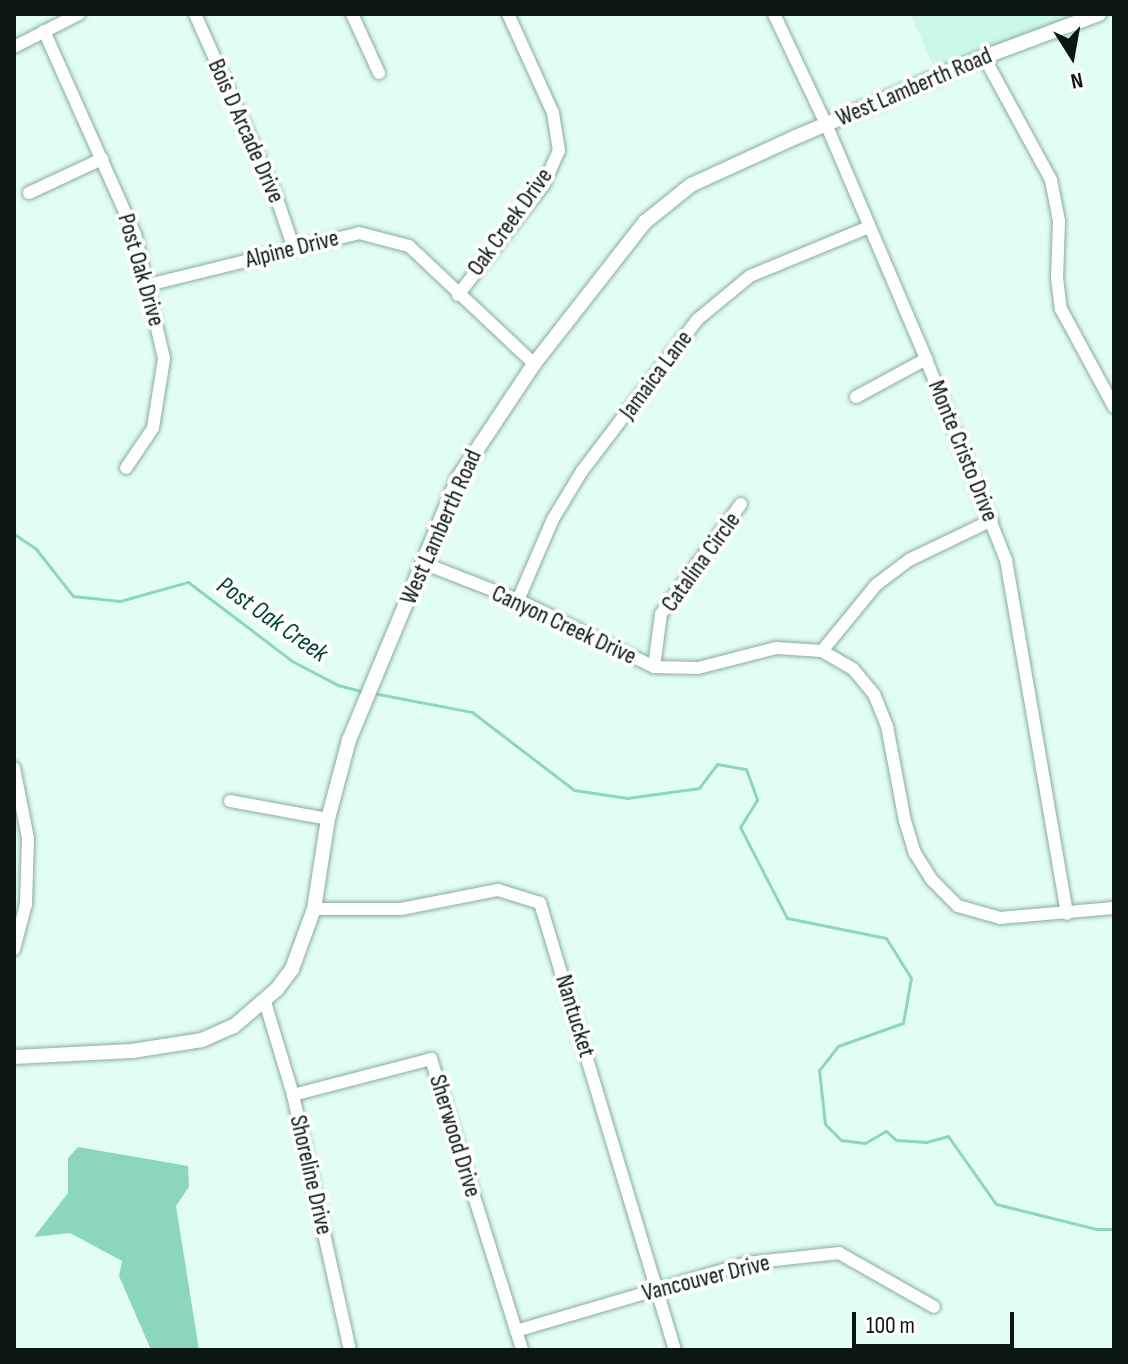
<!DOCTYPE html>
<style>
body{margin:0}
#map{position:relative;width:1128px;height:1364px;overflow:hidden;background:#e2fef4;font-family:"Sofia Sans Condensed",sans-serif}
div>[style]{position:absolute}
.built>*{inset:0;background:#cbf8e9}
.water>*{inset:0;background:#8cd6bf}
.stream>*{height:3px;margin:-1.5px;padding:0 1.5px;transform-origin:1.5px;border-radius:1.5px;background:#8cd6bf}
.roads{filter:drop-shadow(0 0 2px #89ab9f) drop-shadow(0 0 2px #89ab9f)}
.minor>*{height:12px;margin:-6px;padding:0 6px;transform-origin:6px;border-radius:6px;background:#fff}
.tertiary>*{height:14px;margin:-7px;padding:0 7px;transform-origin:7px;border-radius:7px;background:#fff}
span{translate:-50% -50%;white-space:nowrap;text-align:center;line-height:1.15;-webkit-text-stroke:8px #fff;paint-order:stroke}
.street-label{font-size:24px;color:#0a1713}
.water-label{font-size:26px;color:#044738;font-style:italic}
.frame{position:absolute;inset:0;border:16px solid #0a1713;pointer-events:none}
.north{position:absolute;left:1032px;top:16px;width:80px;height:80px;-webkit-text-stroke:6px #fff;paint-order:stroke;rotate:169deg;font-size:22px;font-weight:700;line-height:32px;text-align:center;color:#0a1713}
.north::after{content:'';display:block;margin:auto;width:28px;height:36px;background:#0a1713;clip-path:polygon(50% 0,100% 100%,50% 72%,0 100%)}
.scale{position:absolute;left:852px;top:1312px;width:162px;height:36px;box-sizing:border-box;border:4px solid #0a1713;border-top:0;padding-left:10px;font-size:24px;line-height:28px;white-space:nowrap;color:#0a1713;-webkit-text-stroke:6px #fff;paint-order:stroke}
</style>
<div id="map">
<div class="built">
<i style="clip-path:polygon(910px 14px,1081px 14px,937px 73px)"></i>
</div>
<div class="water">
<i style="clip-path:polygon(78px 1147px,188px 1166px,189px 1187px,176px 1206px,199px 1350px,151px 1350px,119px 1276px,122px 1261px,70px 1233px,34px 1237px,68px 1193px,68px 1158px)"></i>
</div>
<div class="stream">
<i style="left:14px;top:534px;width:27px;rotate:34deg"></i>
<i style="left:36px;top:549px;width:60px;rotate:51.8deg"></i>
<i style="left:73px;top:596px;width:47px;rotate:6.1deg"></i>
<i style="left:120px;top:601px;width:71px;rotate:-15.6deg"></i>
<i style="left:188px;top:582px;width:131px;rotate:37.2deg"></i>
<i style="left:292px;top:661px;width:52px;rotate:27.6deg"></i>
<i style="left:338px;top:685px;width:28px;rotate:15deg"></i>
<i style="left:373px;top:693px;width:101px;rotate:10.9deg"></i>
<i style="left:472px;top:712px;width:128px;rotate:37.4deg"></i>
<i style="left:574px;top:790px;width:54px;rotate:8.6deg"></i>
<i style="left:627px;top:798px;width:73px;rotate:-7.9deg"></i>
<i style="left:699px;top:788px;width:30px;rotate:-53deg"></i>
<i style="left:717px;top:764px;width:29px;rotate:10deg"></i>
<i style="left:746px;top:769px;width:33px;rotate:70deg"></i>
<i style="left:757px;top:800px;width:32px;rotate:122deg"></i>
<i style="left:740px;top:827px;width:102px;rotate:62.7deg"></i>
<i style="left:787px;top:918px;width:101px;rotate:11.4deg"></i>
<i style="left:886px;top:938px;width:47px;rotate:58deg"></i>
<i style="left:911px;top:978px;width:46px;rotate:100.1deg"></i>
<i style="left:903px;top:1023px;width:69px;rotate:160.5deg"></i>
<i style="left:838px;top:1046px;width:31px;rotate:128deg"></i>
<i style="left:819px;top:1070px;width:54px;rotate:83.7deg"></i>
<i style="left:825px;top:1124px;width:23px;rotate:45deg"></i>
<i style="left:841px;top:1140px;width:24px;rotate:7deg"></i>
<i style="left:865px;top:1143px;width:24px;rotate:-30deg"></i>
<i style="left:886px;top:1131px;width:13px;rotate:42deg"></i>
<i style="left:896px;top:1140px;width:30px;rotate:4deg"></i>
<i style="left:926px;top:1142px;width:23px;rotate:-15deg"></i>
<i style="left:948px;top:1136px;width:83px;rotate:54.8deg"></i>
<i style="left:996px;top:1204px;width:103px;rotate:14deg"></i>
<i style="left:1096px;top:1229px;width:18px"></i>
</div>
<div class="roads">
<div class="minor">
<i style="left:195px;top:14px;width:199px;rotate:66deg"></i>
<i style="left:276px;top:196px;width:56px;rotate:71.2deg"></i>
<i style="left:352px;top:14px;width:65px;rotate:65.4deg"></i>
<i style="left:774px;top:14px;width:122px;rotate:64.7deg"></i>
<i style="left:826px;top:124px;width:255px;rotate:66.9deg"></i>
<i style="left:926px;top:359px;width:216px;rotate:68.3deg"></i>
<i style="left:1006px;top:560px;width:359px;rotate:80.2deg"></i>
<i style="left:44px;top:31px;width:222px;rotate:65.9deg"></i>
<i style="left:135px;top:234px;width:128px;rotate:76.9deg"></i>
<i style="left:164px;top:359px;width:70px;rotate:99.1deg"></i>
<i style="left:153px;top:428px;width:48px;rotate:124deg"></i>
<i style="left:14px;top:47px;width:73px;rotate:-26.9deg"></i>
<i style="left:984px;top:57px;width:140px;rotate:61.4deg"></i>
<i style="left:1051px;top:180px;width:42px;rotate:79deg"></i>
<i style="left:1059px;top:221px;width:57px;rotate:92deg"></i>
<i style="left:1057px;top:278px;width:31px;rotate:83deg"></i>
<i style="left:1061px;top:309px;width:111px;rotate:61.6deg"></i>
<i style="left:29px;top:193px;width:81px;rotate:-25deg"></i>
<i style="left:148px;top:285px;width:217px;rotate:-13.8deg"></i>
<i style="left:359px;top:233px;width:52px;rotate:14.6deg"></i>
<i style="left:409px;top:246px;width:172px;rotate:43.3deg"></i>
<i style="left:458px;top:295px;width:140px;rotate:-52.2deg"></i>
<i style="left:544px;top:184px;width:36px;rotate:-66deg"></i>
<i style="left:559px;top:151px;width:38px;rotate:-99deg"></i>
<i style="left:553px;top:113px;width:109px;rotate:-114.4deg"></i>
<i style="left:856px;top:397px;width:80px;rotate:-28.5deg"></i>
<i style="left:423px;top:563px;width:102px;rotate:21.3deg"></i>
<i style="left:518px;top:600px;width:152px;rotate:26.2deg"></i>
<i style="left:654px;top:667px;width:44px;rotate:1.3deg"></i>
<i style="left:698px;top:668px;width:81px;rotate:-14.4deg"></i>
<i style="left:776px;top:648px;width:46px;rotate:3.7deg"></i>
<i style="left:822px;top:651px;width:36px;rotate:30deg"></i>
<i style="left:853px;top:669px;width:33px;rotate:50deg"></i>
<i style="left:874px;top:694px;width:35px;rotate:68deg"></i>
<i style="left:887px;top:726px;width:97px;rotate:79.3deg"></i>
<i style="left:905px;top:821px;width:34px;rotate:73deg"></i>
<i style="left:915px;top:853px;width:32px;rotate:58deg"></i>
<i style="left:932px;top:880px;width:37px;rotate:45deg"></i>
<i style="left:958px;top:906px;width:44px;rotate:15.9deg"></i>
<i style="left:1000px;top:918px;width:114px;rotate:-5deg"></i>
<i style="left:518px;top:600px;width:88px;rotate:-66.6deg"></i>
<i style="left:553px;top:519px;width:56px;rotate:-58.9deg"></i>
<i style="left:582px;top:471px;width:191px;rotate:-52.7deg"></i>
<i style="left:698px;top:319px;width:67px;rotate:-39.6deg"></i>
<i style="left:750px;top:276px;width:129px;rotate:-22.4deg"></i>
<i style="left:822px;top:651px;width:85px;rotate:-50.7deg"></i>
<i style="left:876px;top:585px;width:41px;rotate:-37.1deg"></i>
<i style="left:909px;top:560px;width:92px;rotate:-25.7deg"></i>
<i style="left:654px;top:667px;width:53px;rotate:-82.5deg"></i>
<i style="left:661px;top:614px;width:136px;rotate:-54deg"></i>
<i style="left:14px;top:768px;width:71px;rotate:78.7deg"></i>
<i style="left:28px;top:838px;width:66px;rotate:91.7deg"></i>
<i style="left:26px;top:904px;width:47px;rotate:104.9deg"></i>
<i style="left:230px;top:801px;width:100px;rotate:10.4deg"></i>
<i style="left:314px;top:909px;width:87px"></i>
<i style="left:401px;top:909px;width:99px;rotate:-11.1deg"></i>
<i style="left:498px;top:890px;width:44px;rotate:17.2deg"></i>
<i style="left:540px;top:903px;width:467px;rotate:73.2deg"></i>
<i style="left:265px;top:1002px;width:97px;rotate:73.2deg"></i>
<i style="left:293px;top:1095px;width:261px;rotate:77.4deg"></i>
<i style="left:293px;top:1095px;width:143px;rotate:-14.6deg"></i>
<i style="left:431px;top:1059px;width:305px;rotate:72.6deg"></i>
<i style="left:516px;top:1331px;width:241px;rotate:-16.4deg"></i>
<i style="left:747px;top:1263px;width:93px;rotate:-6.2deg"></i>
<i style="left:839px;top:1253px;width:109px;rotate:29.6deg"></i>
</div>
<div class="tertiary">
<i style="left:14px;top:1057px;width:118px;rotate:-2.9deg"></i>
<i style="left:132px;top:1051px;width:71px;rotate:-8.9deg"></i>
<i style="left:202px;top:1040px;width:35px;rotate:-24deg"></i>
<i style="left:234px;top:1026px;width:57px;rotate:-40.7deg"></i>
<i style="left:277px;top:989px;width:25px;rotate:-53deg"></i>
<i style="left:292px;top:969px;width:64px;rotate:-69.9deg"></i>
<i style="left:314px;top:909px;width:91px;rotate:-81.2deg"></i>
<i style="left:328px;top:819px;width:82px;rotate:-75.1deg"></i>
<i style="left:349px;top:740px;width:284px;rotate:-67.4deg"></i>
<i style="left:458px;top:478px;width:137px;rotate:-56.3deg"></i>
<i style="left:534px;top:364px;width:180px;rotate:-52deg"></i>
<i style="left:645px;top:222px;width:59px;rotate:-38.8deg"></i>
<i style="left:691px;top:185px;width:115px;rotate:-24.6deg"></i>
<i style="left:796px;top:137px;width:204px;rotate:-23.1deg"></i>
<i style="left:984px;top:57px;width:123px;rotate:-20.5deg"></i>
</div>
</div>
<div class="street-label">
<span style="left:914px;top:87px;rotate:-23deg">West Lamberth Road</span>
<span style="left:246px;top:131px;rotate:66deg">Bois D Arcade Drive</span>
<span style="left:510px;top:222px;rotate:-54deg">Oak Creek Drive</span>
<span style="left:292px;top:249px;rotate:-14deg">Alpine Drive</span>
<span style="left:141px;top:270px;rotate:74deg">Post Oak Drive</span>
<span style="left:656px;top:375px;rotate:-53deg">Jamaica Lane</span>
<span style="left:963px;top:451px;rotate:68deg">Monte Cristo Drive</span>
<span style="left:441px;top:527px;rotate:-66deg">West Lamberth Road</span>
<span style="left:701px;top:562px;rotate:-54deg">Catalina Circle</span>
<span style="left:564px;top:625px;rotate:25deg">Canyon Creek Drive</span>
<span style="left:575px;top:1016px;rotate:73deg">Nantucket</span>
<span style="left:455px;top:1136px;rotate:73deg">Sherwood Drive</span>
<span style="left:311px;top:1175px;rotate:77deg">Shoreline Drive</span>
<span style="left:706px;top:1278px;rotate:-14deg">Vancouver Drive</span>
</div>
<div class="water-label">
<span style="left:272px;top:620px;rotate:35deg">Post Oak Creek</span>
</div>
<div class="frame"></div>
<div class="north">N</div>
<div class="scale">100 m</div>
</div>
